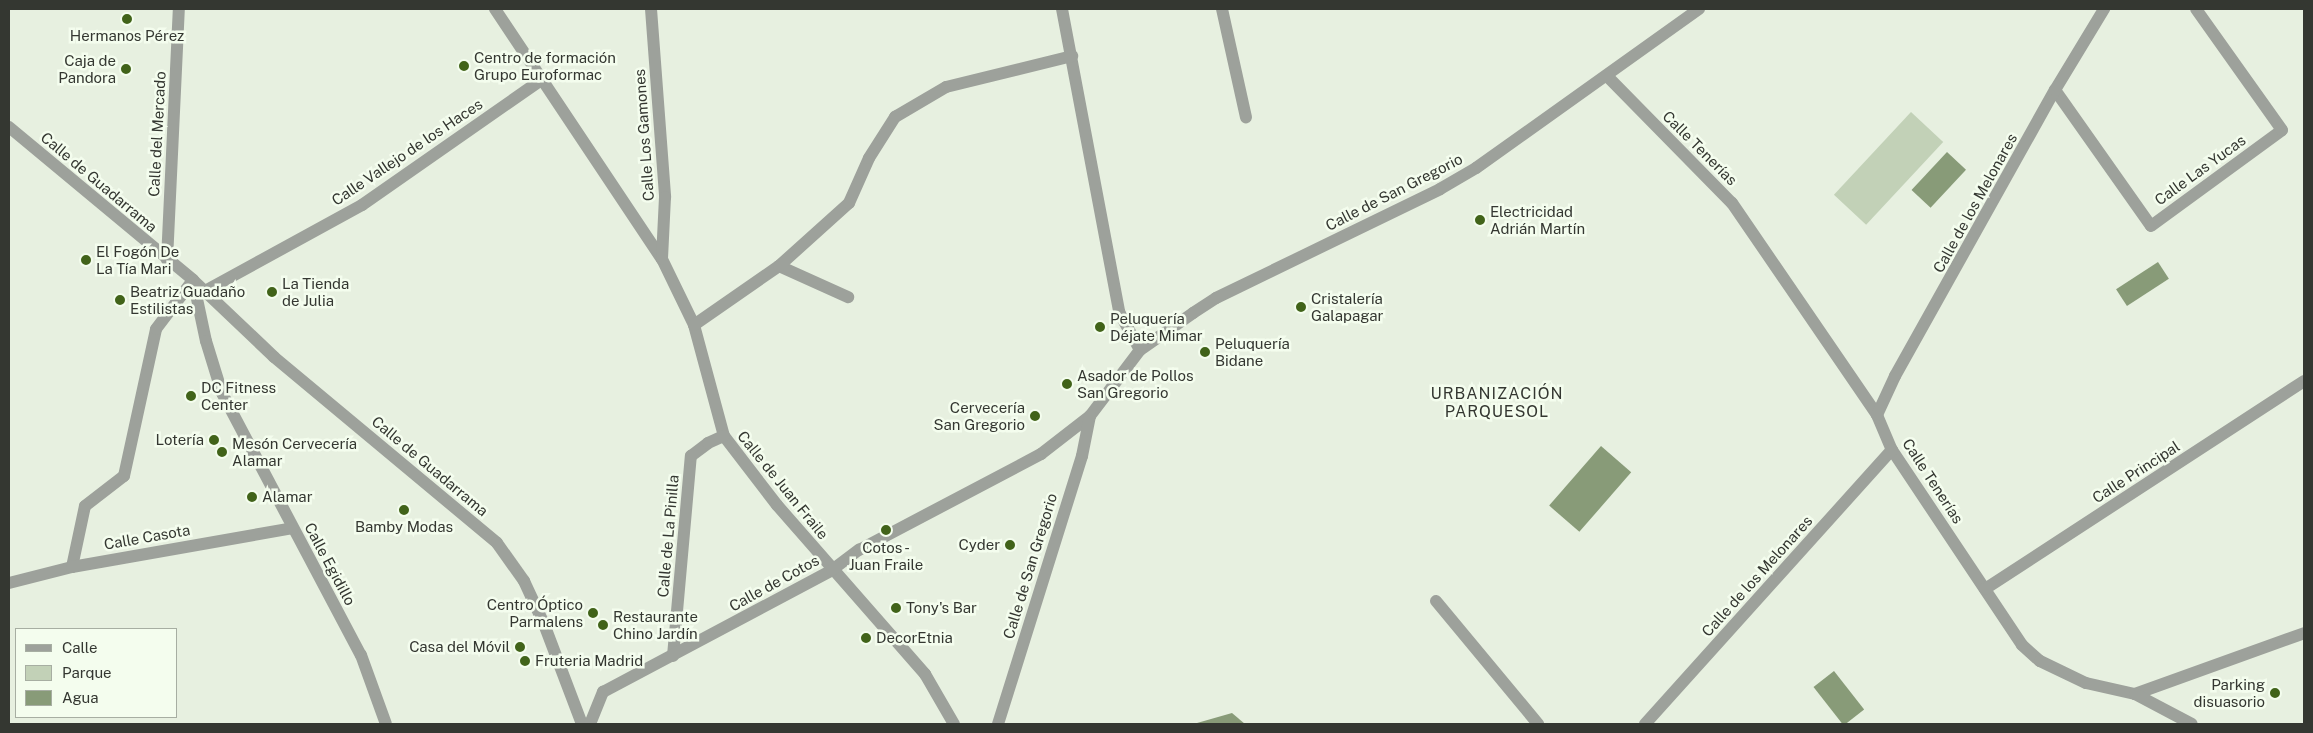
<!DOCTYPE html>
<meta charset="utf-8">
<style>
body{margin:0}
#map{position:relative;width:2313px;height:733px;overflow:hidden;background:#e7f0e0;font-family:"Public Sans",sans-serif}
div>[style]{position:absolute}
.green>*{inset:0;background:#c2d1b7;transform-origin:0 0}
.water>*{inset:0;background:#889b78;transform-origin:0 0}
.street>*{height:12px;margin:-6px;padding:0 6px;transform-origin:6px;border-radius:6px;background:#9da19b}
.dots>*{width:14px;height:14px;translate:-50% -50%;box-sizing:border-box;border:2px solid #f4fdee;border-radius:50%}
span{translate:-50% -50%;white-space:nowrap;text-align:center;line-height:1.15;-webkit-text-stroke:5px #f4fdee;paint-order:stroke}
.poi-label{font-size:15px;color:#343731}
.left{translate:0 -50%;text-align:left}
.right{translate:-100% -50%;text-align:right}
.street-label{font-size:15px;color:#343731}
.neighbourhood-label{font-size:16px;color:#343731;letter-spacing:1px}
.frame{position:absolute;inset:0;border:10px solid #343731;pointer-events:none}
.legend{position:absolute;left:15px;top:628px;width:162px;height:90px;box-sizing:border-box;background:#f4fdee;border:1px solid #a7aea2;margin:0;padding:6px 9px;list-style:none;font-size:15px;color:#343731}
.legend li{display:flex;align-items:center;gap:10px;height:25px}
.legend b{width:25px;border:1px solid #a7aea2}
</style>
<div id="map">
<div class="green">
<i style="left:1911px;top:112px;width:44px;height:113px;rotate:43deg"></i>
</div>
<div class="water">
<i style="left:1947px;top:152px;width:26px;height:52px;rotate:43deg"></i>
<i style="left:2158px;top:262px;width:20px;height:50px;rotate:57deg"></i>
<i style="left:1601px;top:446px;width:40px;height:79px;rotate:41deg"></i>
<i style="left:1834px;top:671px;width:49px;height:26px;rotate:52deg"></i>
<i style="clip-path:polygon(1232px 713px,1245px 724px,1197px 724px,1197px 723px)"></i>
</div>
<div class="street">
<i style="left:495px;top:9px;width:301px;rotate:56.3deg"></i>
<i style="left:662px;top:259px;width:73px;rotate:64.1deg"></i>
<i style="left:694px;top:325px;width:115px;rotate:74.9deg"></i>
<i style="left:724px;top:436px;width:87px;rotate:52.5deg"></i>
<i style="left:777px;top:505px;width:225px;rotate:48.8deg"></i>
<i style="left:925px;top:674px;width:58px;rotate:59.9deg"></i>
<i style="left:651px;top:9px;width:189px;rotate:85.7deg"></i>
<i style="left:665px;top:197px;width:62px;rotate:92.8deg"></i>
<i style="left:1062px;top:9px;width:308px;rotate:79.3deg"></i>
<i style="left:1119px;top:312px;width:43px;rotate:61.1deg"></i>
<i style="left:1222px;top:9px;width:111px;rotate:77.5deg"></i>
<i style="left:1607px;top:76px;width:178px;rotate:45.5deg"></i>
<i style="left:1732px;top:203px;width:257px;rotate:55.6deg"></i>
<i style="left:1877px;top:415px;width:38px;rotate:67deg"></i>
<i style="left:1892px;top:450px;width:234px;rotate:56.3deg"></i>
<i style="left:2022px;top:645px;width:24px;rotate:42deg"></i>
<i style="left:2040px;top:661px;width:51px;rotate:25.6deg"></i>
<i style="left:2086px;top:683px;width:50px;rotate:12.7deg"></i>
<i style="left:2135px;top:694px;width:180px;rotate:-19.8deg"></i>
<i style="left:2055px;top:90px;width:166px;rotate:54.8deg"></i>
<i style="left:2151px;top:226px;width:162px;rotate:-36.2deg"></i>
<i style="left:2282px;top:130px;width:148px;rotate:-125.4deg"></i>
<i style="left:9px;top:127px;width:239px;rotate:39.7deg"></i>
<i style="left:193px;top:280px;width:112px;rotate:43.5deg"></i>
<i style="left:274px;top:357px;width:290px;rotate:39.8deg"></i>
<i style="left:497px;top:543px;width:47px;rotate:54.6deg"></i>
<i style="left:524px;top:581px;width:47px;rotate:65.1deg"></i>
<i style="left:544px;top:624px;width:107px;rotate:69.2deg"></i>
<i style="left:167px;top:260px;width:251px;rotate:-87.3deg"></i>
<i style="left:779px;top:266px;width:76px;rotate:24.2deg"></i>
<i style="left:193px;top:280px;width:62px;rotate:78deg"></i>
<i style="left:206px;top:341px;width:54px;rotate:72.9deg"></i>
<i style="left:222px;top:393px;width:297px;rotate:62.1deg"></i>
<i style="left:361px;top:655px;width:73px;rotate:70.1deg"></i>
<i style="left:205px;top:291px;width:179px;rotate:-28.7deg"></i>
<i style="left:362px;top:205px;width:222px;rotate:-34.9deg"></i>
<i style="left:694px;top:325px;width:103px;rotate:-34.8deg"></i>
<i style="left:779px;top:266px;width:94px;rotate:-42deg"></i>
<i style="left:849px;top:203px;width:49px;rotate:-66deg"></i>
<i style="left:869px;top:158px;width:49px;rotate:-57.6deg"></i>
<i style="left:895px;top:117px;width:59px;rotate:-30.5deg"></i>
<i style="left:946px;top:87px;width:130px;rotate:-13.8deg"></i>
<i style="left:1877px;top:415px;width:43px;rotate:-65.2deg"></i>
<i style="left:1895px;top:376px;width:328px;rotate:-60.8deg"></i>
<i style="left:2055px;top:90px;width:95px;rotate:-58.8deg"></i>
<i style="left:72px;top:567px;width:62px;rotate:-78deg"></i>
<i style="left:85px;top:506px;width:49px;rotate:-37.6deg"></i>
<i style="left:124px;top:476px;width:150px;rotate:-77.7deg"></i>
<i style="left:156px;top:329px;width:61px;rotate:-52.9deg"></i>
<i style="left:9px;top:583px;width:65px;rotate:-14.3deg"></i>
<i style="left:72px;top:567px;width:224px;rotate:-10deg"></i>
<i style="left:1985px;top:589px;width:381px;rotate:-33.1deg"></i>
<i style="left:1436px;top:601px;width:160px;rotate:50.3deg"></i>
<i style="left:673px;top:656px;width:201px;rotate:-84.9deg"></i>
<i style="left:691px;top:456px;width:21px;rotate:-37deg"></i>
<i style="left:708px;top:443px;width:17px;rotate:-24deg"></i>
<i style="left:2135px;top:694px;width:64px;rotate:27.8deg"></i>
<i style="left:590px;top:724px;width:35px;rotate:-68deg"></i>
<i style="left:603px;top:692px;width:259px;rotate:-28deg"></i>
<i style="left:832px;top:570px;width:34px;rotate:-37deg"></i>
<i style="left:859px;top:550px;width:206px;rotate:-27.8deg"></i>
<i style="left:1041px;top:454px;width:62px;rotate:-37.8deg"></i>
<i style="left:1090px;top:416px;width:83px;rotate:-52.9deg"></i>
<i style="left:1140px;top:350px;width:65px;rotate:-34.9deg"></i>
<i style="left:1193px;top:313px;width:27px;rotate:-33deg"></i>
<i style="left:1216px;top:298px;width:249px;rotate:-25.9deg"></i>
<i style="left:1440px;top:189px;width:42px;rotate:-30.3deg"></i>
<i style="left:1476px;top:168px;width:274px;rotate:-35.5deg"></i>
<i style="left:998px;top:724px;width:281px;rotate:-72.6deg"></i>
<i style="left:1082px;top:456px;width:41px;rotate:-78.7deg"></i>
<i style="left:1645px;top:724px;width:369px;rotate:-48deg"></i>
</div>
<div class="dots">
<i style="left:127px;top:19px;background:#416319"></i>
<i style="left:464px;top:66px;background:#416319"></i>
<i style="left:126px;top:69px;background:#416319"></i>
<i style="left:1480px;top:220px;background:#416319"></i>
<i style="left:86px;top:260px;background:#416319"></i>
<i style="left:272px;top:292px;background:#416319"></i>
<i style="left:120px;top:300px;background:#416319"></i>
<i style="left:1301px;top:307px;background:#416319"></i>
<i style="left:1100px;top:327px;background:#416319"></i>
<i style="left:1205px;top:352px;background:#416319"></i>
<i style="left:1067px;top:384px;background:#416319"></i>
<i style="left:191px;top:396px;background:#416319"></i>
<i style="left:1035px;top:416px;background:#416319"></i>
<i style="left:214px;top:440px;background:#416319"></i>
<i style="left:222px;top:452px;background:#416319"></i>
<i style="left:252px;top:497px;background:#416319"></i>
<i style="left:404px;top:510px;background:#416319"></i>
<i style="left:886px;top:530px;background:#416319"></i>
<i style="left:1010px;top:545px;background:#416319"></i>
<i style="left:896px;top:608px;background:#416319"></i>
<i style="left:593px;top:613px;background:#416319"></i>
<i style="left:603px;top:625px;background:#416319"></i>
<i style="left:866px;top:638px;background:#416319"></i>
<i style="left:520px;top:647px;background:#416319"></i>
<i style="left:525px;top:661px;background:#416319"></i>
<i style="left:2275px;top:693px;background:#416319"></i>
</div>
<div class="poi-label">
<span style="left:127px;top:36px">Hermanos Pérez</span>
<span class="left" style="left:474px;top:66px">Centro de formación<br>Grupo Euroformac</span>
<span class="right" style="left:116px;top:69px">Caja de<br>Pandora</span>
<span class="left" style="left:1490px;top:220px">Electricidad<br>Adrián Martín</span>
<span class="left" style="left:96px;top:260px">El Fogón De<br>La Tía Mari</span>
<span class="left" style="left:282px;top:292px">La Tienda<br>de Julia</span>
<span class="left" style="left:130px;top:300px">Beatriz Guadaño<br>Estilistas</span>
<span class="left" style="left:1311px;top:307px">Cristalería<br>Galapagar</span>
<span class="left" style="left:1110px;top:327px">Peluquería<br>Déjate Mimar</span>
<span class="left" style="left:1215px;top:352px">Peluquería<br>Bidane</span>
<span class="left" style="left:1077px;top:384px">Asador de Pollos<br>San Gregorio</span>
<span class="left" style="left:201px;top:396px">DC Fitness<br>Center</span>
<span class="right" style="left:1025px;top:416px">Cervecería<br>San Gregorio</span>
<span class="right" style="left:204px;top:440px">Lotería</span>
<span class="left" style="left:232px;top:452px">Mesón Cervecería<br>Alamar</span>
<span class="left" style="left:262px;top:497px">Alamar</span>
<span style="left:404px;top:527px">Bamby Modas</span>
<span class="right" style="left:1000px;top:545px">Cyder</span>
<span style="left:886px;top:556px">Cotos -<br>Juan Fraile</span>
<span class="right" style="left:583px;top:613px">Centro Óptico<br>Parmalens</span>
<span class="left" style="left:906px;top:608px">Tony's Bar</span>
<span class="left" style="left:613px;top:625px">Restaurante<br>Chino Jardín</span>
<span class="left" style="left:876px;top:638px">DecorEtnia</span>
<span class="right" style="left:510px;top:647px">Casa del Móvil</span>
<span class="left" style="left:535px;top:661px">Fruteria Madrid</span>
<span class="right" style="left:2265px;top:693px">Parking<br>disuasorio</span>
</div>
<div class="street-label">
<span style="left:157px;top:134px;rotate:-87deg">Calle del Mercado</span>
<span style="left:644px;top:135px;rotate:-94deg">Calle Los Gamones</span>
<span style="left:1700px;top:148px;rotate:45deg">Calle Tenerías</span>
<span style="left:407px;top:152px;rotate:-34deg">Calle Vallejo de los Haces</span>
<span style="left:2200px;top:170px;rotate:-36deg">Calle Las Yucas</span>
<span style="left:99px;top:182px;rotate:40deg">Calle de Guadarrama</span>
<span style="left:1394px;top:192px;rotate:-27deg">Calle de San Gregorio</span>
<span style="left:1975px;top:203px;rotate:-61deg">Calle de los Melonares</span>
<span style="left:430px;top:466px;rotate:40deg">Calle de Guadarrama</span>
<span style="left:2136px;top:472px;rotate:-33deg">Calle Principal</span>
<span style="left:1933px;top:481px;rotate:57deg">Calle Tenerías</span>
<span style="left:783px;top:485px;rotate:51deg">Calle de Juan Fraile</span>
<span style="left:668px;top:536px;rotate:-85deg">Calle de La Pinilla</span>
<span style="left:147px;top:537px;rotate:-10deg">Calle Casota</span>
<span style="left:330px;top:564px;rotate:62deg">Calle Egidillo</span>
<span style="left:1030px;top:566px;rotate:-73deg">Calle de San Gregorio</span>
<span style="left:1757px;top:576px;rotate:-48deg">Calle de los Melonares</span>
<span style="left:774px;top:583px;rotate:-29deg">Calle de Cotos</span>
</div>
<div class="neighbourhood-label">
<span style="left:1497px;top:403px">URBANIZACIÓN<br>PARQUESOL</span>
</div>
<div class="frame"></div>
<ul class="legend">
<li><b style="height:6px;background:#9da19b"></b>Calle</li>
<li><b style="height:14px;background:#c2d1b7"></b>Parque</li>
<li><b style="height:14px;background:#889b78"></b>Agua</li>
</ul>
</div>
